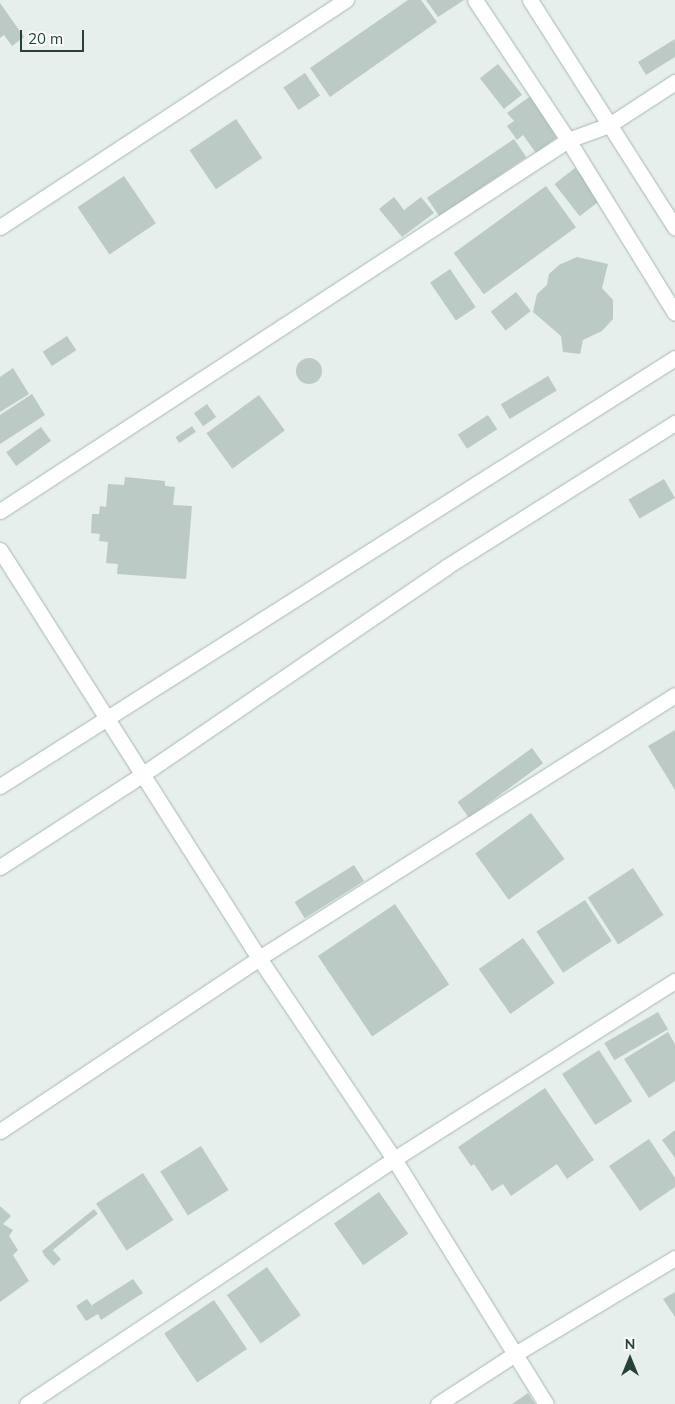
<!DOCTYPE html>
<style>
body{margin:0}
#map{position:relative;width:675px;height:1404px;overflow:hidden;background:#e6efeb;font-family:Mulish,sans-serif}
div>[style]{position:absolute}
.building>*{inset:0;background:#bbcac4;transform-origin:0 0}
.round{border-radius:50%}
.roads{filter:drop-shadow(0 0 1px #a8b8b2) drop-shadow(0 0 1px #a8b8b2)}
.street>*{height:15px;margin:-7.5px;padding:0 7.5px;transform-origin:7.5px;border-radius:7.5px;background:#fff}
span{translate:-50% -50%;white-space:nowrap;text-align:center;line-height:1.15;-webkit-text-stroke:5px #f7fbf9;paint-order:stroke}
.north{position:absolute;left:605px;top:1334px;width:50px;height:50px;-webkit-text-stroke:4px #f7fbf9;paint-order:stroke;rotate:0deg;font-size:14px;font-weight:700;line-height:20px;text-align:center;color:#24423a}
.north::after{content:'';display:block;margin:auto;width:18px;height:22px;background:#24423a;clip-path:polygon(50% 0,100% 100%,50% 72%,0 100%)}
.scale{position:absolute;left:20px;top:30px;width:64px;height:22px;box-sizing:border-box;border:2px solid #24423a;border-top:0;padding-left:6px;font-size:15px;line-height:18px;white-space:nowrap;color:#24423a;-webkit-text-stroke:4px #f7fbf9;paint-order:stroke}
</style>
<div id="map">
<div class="building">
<i style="clip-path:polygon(408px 0,421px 0,437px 22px,330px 97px,310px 68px)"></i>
<i style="clip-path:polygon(426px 0,464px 0,438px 17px)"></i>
<i style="clip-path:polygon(0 3px,24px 37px,12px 46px,4px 35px,0 38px)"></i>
<i style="clip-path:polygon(675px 39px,675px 57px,646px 75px,638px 62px)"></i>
<i style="left:498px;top:64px;width:39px;height:23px;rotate:52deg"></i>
<i style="left:305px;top:73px;width:27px;height:26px;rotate:56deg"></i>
<i style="clip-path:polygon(532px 95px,561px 134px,536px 153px,523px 135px,517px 140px,507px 126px,514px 121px,507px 113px)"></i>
<i style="left:236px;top:119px;width:47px;height:56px;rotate:56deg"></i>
<i style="left:514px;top:139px;width:22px;height:105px;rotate:56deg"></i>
<i style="left:575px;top:168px;width:41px;height:26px;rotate:52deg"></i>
<i style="left:124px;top:176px;width:57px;height:56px;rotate:56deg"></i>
<i style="left:546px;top:186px;width:51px;height:114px;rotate:54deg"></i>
<i style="clip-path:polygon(394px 197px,404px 210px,421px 197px,434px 213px,402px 237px,379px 209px)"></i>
<i style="clip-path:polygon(577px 257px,608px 264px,602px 288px,613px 300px,613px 319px,602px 331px,583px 340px,580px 354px,563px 352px,561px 336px,533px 312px,537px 294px,547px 285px,549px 274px,559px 265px)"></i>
<i style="left:450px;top:269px;width:46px;height:24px;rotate:56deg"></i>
<i style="left:516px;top:292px;width:24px;height:32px;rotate:52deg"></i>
<i style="left:67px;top:336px;width:17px;height:29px;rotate:57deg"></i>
<i class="round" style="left:296px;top:358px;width:26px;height:26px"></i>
<i style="clip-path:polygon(13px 368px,29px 394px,0 412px,0 377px)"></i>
<i style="left:548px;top:376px;width:17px;height:55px;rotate:59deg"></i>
<i style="clip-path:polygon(32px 394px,45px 415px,0 444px,0 415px)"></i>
<i style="left:259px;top:395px;width:44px;height:65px;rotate:54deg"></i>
<i style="left:207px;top:404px;width:16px;height:16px;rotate:55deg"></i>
<i style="left:488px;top:415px;width:17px;height:36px;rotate:57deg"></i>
<i style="left:192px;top:426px;width:7px;height:20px;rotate:56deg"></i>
<i style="left:41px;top:427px;width:17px;height:43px;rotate:54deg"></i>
<i style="clip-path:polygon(125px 477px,165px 481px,165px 486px,175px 487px,173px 505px,192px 506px,186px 579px,117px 574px,118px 564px,106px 563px,108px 542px,99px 541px,100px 534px,91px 533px,92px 514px,99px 514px,100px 506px,106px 507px,108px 484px,124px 485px)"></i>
<i style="left:664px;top:479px;width:22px;height:41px;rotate:60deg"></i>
<i style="clip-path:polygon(675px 730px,675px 790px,648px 746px)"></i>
<i style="left:532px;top:748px;width:19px;height:92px;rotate:54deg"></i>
<i style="left:531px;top:813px;width:57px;height:69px;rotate:54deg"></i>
<i style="left:354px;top:865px;width:19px;height:70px;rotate:58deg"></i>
<i style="left:633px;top:868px;width:56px;height:54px;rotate:57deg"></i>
<i style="left:585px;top:900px;width:49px;height:58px;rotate:57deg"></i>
<i style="left:395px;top:904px;width:97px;height:93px;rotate:56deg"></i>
<i style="left:523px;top:938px;width:55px;height:54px;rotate:55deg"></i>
<i style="left:658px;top:1012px;width:20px;height:62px;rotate:60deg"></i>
<i style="clip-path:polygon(668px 1032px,675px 1044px,675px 1081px,649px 1098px,624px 1059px)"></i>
<i style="left:599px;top:1050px;width:61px;height:44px;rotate:57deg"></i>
<i style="clip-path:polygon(545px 1088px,594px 1160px,567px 1179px,557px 1164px,511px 1196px,503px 1184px,492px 1191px,474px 1164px,471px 1166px,458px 1147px)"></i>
<i style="clip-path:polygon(675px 1130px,675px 1158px,662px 1140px)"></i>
<i style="clip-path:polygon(649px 1139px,675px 1178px,675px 1187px,640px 1211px,609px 1166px)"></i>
<i style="left:201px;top:1146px;width:52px;height:48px;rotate:58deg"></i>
<i style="left:143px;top:1173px;width:56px;height:56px;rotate:57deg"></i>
<i style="left:379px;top:1192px;width:51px;height:55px;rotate:55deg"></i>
<i style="clip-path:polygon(0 1206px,11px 1216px,3px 1224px,13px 1230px,9px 1236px,18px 1250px,13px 1255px,29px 1281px,0 1302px)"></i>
<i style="left:94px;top:1209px;width:6px;height:67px;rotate:51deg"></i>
<i style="left:51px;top:1248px;width:15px;height:10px;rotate:48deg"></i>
<i style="left:267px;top:1267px;width:59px;height:49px;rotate:55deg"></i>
<i style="clip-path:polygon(133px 1279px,143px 1293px,101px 1320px,98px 1314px,86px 1321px,76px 1306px,87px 1299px,95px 1310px,92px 1305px)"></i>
<i style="clip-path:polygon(675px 1292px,675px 1317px,663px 1299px)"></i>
<i style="left:214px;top:1300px;width:59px;height:60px;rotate:56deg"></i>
<i style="clip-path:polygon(528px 1393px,535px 1404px,512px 1404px)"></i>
</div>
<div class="roads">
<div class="street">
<i style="left:475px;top:0;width:168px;rotate:56.4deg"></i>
<i style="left:568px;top:140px;width:203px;rotate:58.3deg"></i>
<i style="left:530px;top:0;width:270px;rotate:57.5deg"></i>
<i style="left:0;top:227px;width:414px;rotate:-33.3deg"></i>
<i style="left:0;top:511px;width:678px;rotate:-33.15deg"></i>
<i style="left:568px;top:140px;width:44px;rotate:-20.1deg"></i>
<i style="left:609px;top:125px;width:79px;rotate:-33.1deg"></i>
<i style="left:0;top:550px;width:483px;rotate:57.6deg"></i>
<i style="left:259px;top:958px;width:242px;rotate:56.1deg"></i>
<i style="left:394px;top:1159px;width:288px;rotate:58.2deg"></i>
<i style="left:0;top:786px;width:799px;rotate:-32.38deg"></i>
<i style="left:0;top:867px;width:171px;rotate:-33deg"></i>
<i style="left:143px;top:774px;width:367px;rotate:-34.3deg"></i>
<i style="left:446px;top:567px;width:271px;rotate:-32.2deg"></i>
<i style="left:0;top:1131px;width:311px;rotate:-33.7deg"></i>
<i style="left:259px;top:958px;width:492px;rotate:-32.3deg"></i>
<i style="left:27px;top:1404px;width:441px;rotate:-33.7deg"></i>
<i style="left:394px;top:1159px;width:333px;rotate:-32.4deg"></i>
<i style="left:438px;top:1404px;width:92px;rotate:-33deg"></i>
<i style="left:515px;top:1354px;width:187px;rotate:-31deg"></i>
</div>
</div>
<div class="north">N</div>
<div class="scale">20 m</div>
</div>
